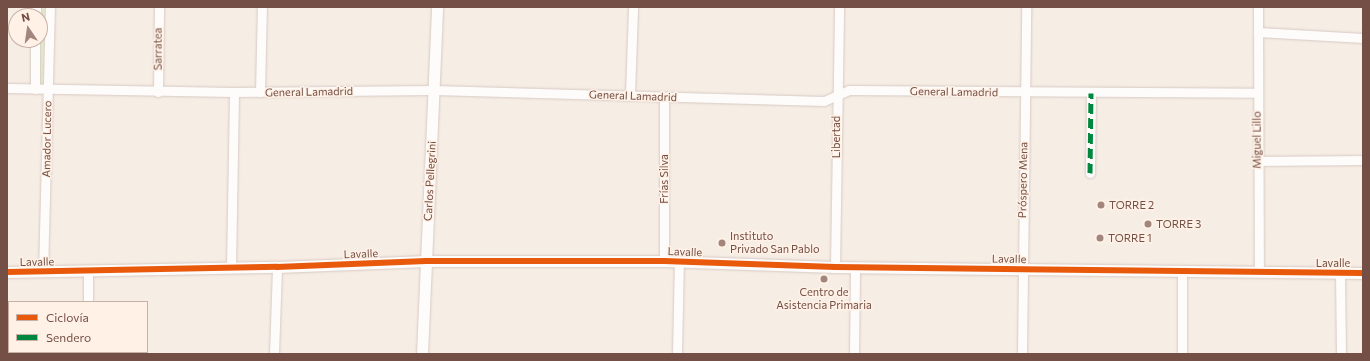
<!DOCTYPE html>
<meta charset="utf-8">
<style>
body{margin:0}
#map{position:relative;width:1370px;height:361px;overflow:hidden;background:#f6ede5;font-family:Commissioner,sans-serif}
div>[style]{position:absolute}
.green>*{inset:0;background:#e5eccf}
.roads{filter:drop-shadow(0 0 1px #d7cac3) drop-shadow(0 0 1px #d7cac3)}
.minor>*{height:9px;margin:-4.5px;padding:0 4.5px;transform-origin:4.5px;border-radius:4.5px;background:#fefcfb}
.tertiary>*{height:11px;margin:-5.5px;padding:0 5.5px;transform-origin:5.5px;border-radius:5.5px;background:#fefcfb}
.quiet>*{height:5px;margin-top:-2.5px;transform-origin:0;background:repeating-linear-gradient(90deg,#00873e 0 10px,transparent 0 15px)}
.cycleway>*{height:6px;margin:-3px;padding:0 3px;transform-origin:3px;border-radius:3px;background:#e8590c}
.dots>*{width:11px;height:11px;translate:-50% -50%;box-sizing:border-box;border:2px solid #fff1e6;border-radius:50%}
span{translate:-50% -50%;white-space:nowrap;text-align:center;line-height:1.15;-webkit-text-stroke:3px #fff1e6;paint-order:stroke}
.street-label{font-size:11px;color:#744f45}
.poi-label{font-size:11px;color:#744f45}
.left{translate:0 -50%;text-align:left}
.frame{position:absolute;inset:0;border:8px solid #744f45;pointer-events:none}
.legend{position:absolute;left:8px;top:301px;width:140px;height:52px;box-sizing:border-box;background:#fff1e6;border:1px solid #c7b0a6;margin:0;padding:5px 7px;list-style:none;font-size:12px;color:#744f45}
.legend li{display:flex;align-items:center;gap:8px;height:20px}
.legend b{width:20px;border:1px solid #c7b0a6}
.north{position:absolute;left:8px;top:8px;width:40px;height:40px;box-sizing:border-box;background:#fff1e6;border:1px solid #c7b0a6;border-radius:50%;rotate:347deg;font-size:11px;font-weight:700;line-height:16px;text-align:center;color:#744f45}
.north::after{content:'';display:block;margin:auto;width:14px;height:18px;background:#a2867d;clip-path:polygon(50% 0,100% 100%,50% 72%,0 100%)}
</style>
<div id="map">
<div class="green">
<i style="clip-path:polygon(39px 7px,46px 7px,44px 85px,38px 85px)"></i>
</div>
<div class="roads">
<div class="minor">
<i style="left:1258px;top:7px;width:265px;rotate:89.8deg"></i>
<i style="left:36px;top:16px;width:9px;rotate:-90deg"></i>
<i style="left:1258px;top:32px;width:105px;rotate:3.3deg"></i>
<i style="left:7px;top:88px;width:227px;rotate:1deg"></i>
<i style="left:234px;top:92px;width:200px;rotate:-0.6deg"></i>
<i style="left:434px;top:90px;width:390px;rotate:1.6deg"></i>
<i style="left:824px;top:101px;width:27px;rotate:-24deg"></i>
<i style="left:849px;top:90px;width:408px;rotate:0.4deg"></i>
<i style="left:35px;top:89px;width:49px;rotate:-90deg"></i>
<i style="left:158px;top:92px;width:85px;rotate:-89.3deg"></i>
<i style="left:260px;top:92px;width:85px;rotate:-88.7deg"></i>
<i style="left:630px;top:95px;width:88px;rotate:-88deg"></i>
<i style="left:1257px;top:161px;width:106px;rotate:-0.5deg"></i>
<i style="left:1090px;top:173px;width:80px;rotate:-89.3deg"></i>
<i style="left:664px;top:261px;width:164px;rotate:-90deg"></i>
<i style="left:231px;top:267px;width:175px;rotate:-89deg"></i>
<i style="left:835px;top:267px;width:260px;rotate:-89.1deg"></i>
<i style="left:43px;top:272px;width:265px;rotate:-88.5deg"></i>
<i style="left:1340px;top:273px;width:81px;rotate:89.3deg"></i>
<i style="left:88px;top:302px;width:32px;rotate:-90deg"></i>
<i style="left:87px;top:354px;width:2px;rotate:-90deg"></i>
<i style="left:274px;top:354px;width:87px;rotate:-88deg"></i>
<i style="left:677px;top:354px;width:92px;rotate:-88.8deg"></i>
<i style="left:854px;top:354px;width:87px;rotate:-89.3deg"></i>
<i style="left:1022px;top:354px;width:347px;rotate:-89.3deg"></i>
<i style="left:1182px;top:354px;width:83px;rotate:-90deg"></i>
</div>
<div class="tertiary">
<i style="left:7px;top:272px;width:270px;rotate:-1.1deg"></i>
<i style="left:277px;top:267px;width:149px;rotate:-2.3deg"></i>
<i style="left:426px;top:261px;width:238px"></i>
<i style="left:664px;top:261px;width:171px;rotate:2deg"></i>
<i style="left:835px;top:267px;width:528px;rotate:0.65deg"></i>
<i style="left:422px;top:354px;width:347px;rotate:-87.5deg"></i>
</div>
</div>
<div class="quiet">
<i style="left:1090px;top:173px;width:80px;rotate:-89.3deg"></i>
</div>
<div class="cycleway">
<i style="left:7px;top:272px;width:270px;rotate:-1.1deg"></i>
<i style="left:277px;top:267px;width:149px;rotate:-2.3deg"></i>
<i style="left:426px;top:261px;width:238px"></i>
<i style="left:664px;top:261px;width:171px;rotate:2deg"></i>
<i style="left:835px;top:267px;width:528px;rotate:0.65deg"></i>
</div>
<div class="dots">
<i style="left:1101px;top:205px;background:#a2867d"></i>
<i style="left:1148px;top:224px;background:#a2867d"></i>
<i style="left:1100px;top:238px;background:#a2867d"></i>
<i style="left:722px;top:243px;background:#a2867d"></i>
<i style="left:824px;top:279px;background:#a2867d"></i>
</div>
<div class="street-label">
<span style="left:158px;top:49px;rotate:-90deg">Sarratea</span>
<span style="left:309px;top:92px;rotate:-1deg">General Lamadrid</span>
<span style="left:954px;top:92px;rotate:1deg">General Lamadrid</span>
<span style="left:633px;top:96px;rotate:2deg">General Lamadrid</span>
<span style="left:836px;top:137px;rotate:-90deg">Libertad</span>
<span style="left:47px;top:139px;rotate:-89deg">Amador Lucero</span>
<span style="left:1257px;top:140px;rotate:-90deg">Miguel Lillo</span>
<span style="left:664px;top:179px;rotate:-90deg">Frías Silva</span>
<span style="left:1023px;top:180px;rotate:-89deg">Próspero Mena</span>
<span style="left:430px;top:181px;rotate:-87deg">Carlos Pellegrini</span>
<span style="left:685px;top:252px;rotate:2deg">Lavalle</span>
<span style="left:361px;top:254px;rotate:-2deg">Lavalle</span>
<span style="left:1009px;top:259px;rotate:1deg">Lavalle</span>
<span style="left:37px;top:262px;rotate:-1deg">Lavalle</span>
<span style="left:1333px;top:263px">Lavalle</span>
</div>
<div class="poi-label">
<span class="left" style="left:1109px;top:205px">TORRE 2</span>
<span class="left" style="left:1156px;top:224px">TORRE 3</span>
<span class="left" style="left:730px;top:243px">Instituto<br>Privado San Pablo</span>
<span class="left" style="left:1108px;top:238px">TORRE 1</span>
<span style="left:824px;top:299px">Centro de<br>Asistencia Primaria</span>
</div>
<div class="frame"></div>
<ul class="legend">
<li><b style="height:5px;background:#e8590c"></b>Ciclovía</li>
<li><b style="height:5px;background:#00873e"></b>Sendero</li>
</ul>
<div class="north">N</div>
</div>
